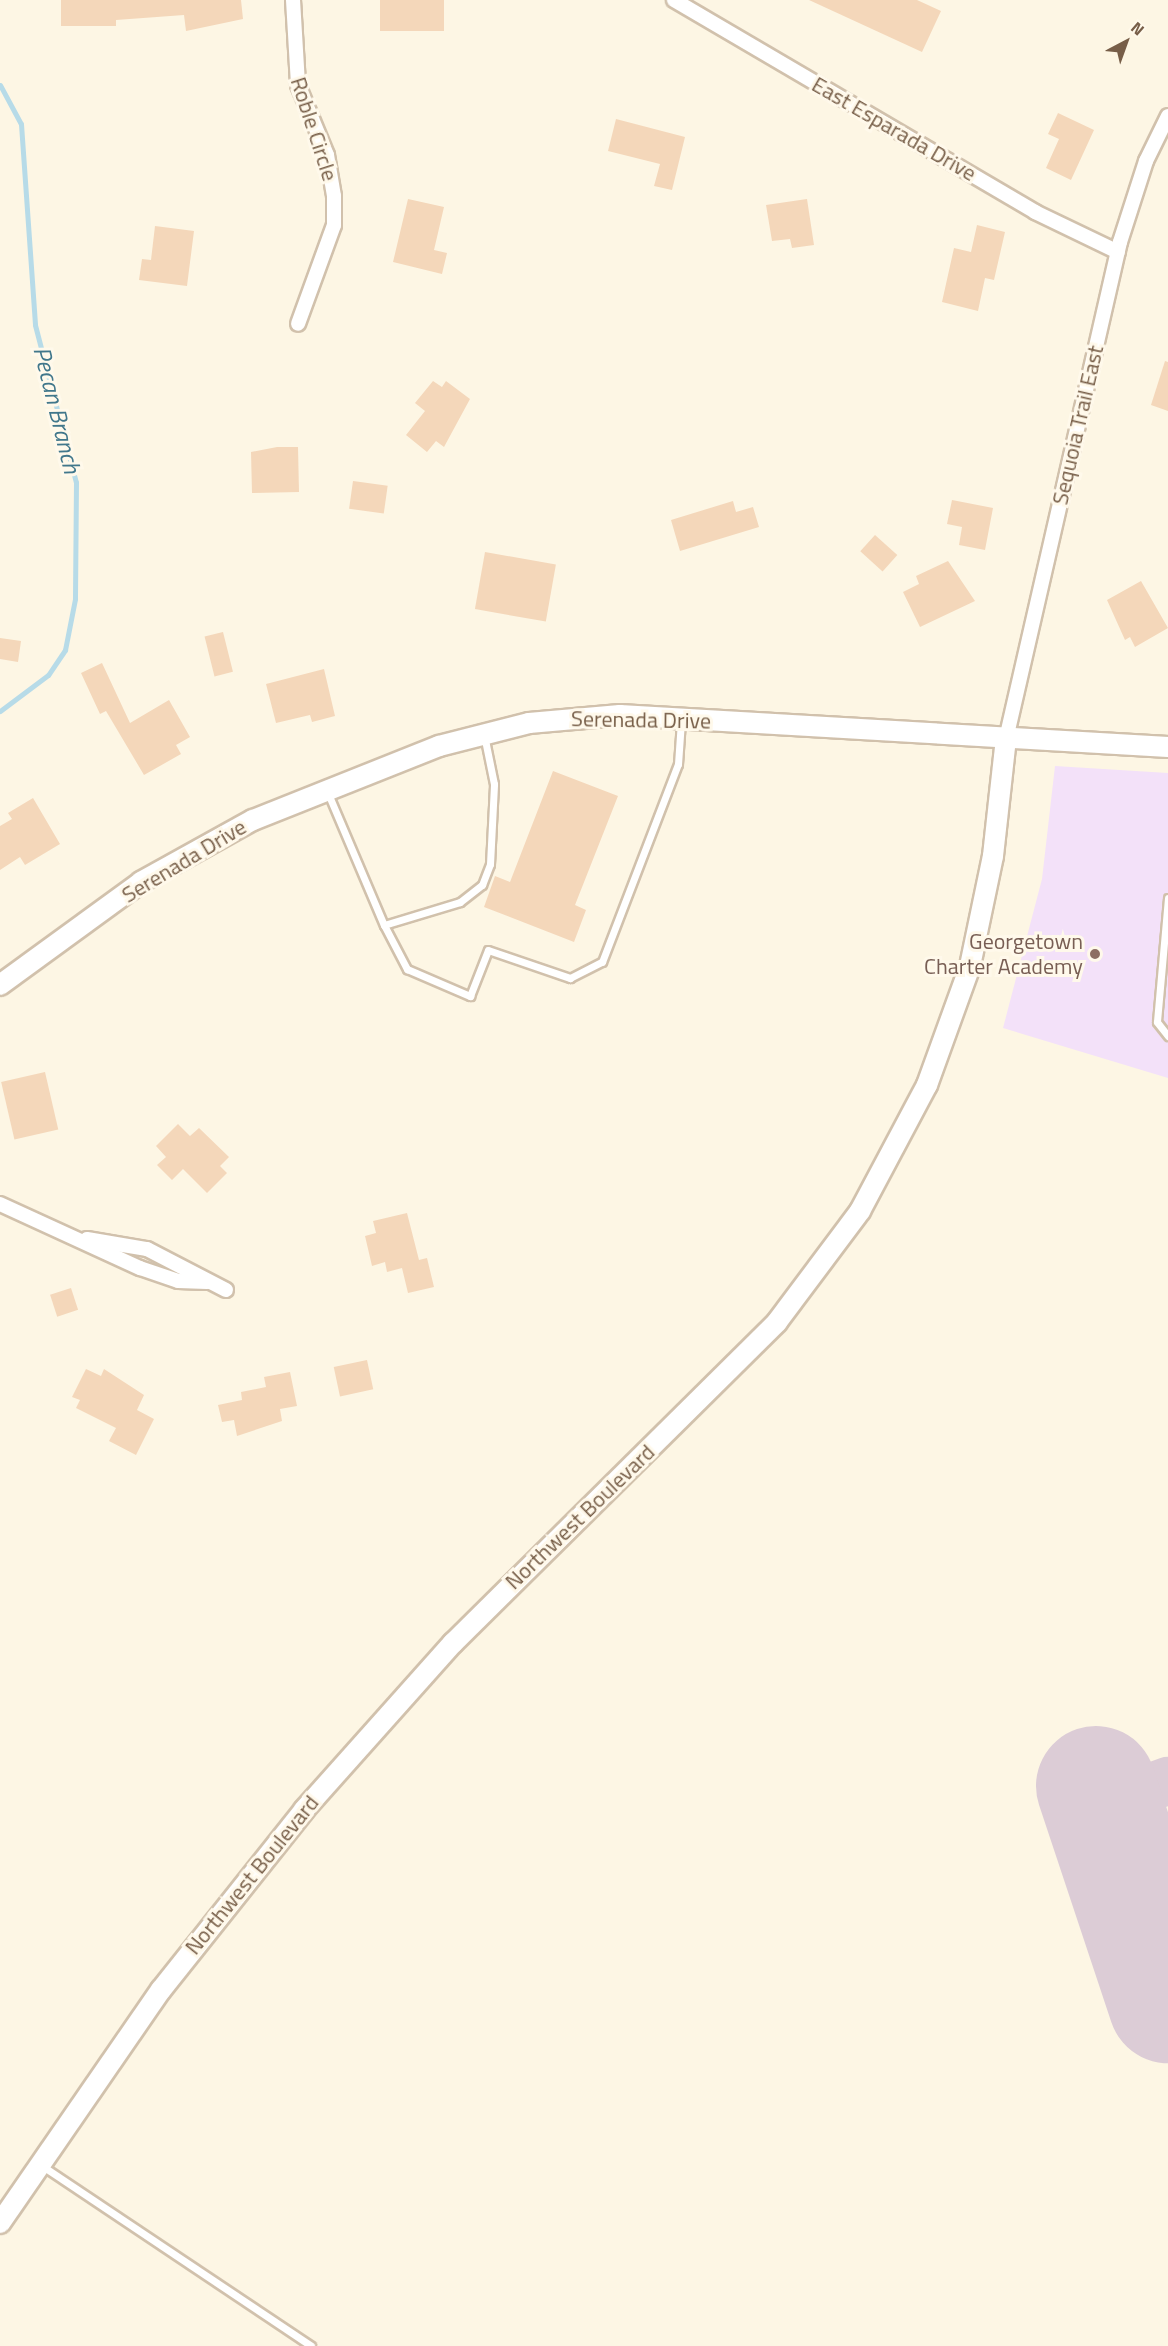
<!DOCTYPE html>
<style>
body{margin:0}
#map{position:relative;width:1168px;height:2346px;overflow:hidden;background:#fdf6e4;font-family:"Titillium Web",sans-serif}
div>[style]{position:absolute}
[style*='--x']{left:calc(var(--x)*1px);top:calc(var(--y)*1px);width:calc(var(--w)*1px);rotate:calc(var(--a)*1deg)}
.education>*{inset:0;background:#f3e1f9}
.stream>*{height:5px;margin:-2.5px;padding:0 2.5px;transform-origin:2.5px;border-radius:2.5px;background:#b7dbe8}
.taxiway>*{height:48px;margin:-24px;padding:0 24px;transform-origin:24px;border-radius:24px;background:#dcccd6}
.runway>*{height:120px;margin:-60px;padding:0 60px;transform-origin:60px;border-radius:60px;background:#dcccd6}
.building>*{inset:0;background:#f4d7ba;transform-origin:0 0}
.roads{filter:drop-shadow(2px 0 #d1c1ac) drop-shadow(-2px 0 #d1c1ac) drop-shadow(0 2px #d1c1ac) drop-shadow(0 -2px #d1c1ac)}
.lane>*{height:7px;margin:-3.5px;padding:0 3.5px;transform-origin:3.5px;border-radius:3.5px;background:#fff}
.street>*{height:14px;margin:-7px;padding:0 7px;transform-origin:7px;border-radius:7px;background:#fff}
.secondary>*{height:20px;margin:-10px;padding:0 10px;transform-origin:10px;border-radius:10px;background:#fff}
.dots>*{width:16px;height:16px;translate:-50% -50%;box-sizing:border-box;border:3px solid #fff9eb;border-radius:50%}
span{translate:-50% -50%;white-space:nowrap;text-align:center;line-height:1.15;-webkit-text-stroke:6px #fff9eb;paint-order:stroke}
.street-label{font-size:22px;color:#775e48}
.education-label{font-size:22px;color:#785e54}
.right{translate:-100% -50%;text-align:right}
.water-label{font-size:24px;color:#41778b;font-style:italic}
.north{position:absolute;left:1096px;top:12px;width:60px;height:60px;-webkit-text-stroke:4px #fff9eb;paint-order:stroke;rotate:41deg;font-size:16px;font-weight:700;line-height:24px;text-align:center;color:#775e48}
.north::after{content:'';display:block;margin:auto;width:21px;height:27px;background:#775e48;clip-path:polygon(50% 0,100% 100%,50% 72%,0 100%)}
</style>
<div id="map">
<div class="education">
<i style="clip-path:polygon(1055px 766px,1168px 773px,1168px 1078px,1003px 1028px,1042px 879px)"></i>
</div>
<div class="stream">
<i style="--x:0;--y:85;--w:44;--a:61.7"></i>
<i style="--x:21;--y:124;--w:201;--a:86"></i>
<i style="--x:35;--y:325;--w:162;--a:75.4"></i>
<i style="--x:76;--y:482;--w:117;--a:90.5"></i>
<i style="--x:75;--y:599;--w:52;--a:101.1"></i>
<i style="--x:65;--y:650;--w:30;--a:124"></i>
<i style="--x:48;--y:675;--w:60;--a:143.1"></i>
</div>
<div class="taxiway">
<i style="--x:1109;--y:1825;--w:43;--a:-49.7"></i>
<i style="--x:1137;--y:1792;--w:33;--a:-20"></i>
</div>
<div class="runway">
<i style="--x:1096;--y:1786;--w:229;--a:71.6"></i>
</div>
<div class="building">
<i style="clip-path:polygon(61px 0,241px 0,243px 19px,186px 31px,184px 15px,116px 20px,116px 26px,61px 26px)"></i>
<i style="left:380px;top:0;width:64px;height:31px"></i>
<i style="clip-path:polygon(809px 0,917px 0,941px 11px,922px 52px)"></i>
<i style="clip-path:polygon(1058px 113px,1094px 130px,1071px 180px,1046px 168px,1059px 139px,1048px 134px)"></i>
<i style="clip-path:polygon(616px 119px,685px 137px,672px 190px,654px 186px,660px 164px,608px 151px)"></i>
<i style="clip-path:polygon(408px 199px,444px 207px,434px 250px,447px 253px,442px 274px,393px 262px)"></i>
<i style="clip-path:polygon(807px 199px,814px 245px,792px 248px,790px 239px,772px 241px,766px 205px)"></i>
<i style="clip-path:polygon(977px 225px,1005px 232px,994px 280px,985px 278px,978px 311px,942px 302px,954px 248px,971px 252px)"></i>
<i style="clip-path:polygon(155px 226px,194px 231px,187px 286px,139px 280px,142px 259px,151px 260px)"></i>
<i style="clip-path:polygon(1165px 361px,1168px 362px,1168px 411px,1151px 405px)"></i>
<i style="clip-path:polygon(433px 381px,442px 387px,446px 381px,470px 399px,444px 447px,436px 441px,427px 452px,406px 435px,425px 411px,415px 403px)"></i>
<i style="clip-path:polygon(277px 447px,298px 447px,299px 492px,252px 493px,251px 452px)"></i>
<i style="left:353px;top:481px;width:35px;height:28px;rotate:8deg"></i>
<i style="clip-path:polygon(952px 500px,993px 508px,985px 550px,959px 545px,962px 527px,947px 524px)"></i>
<i style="clip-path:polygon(733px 501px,736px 512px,753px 507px,759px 527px,680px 551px,671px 520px)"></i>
<i style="left:875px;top:535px;width:30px;height:22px;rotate:42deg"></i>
<i style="left:485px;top:552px;width:72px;height:58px;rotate:10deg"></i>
<i style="clip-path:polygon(948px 561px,975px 601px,920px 627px,903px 592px,919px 584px,916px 576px)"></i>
<i style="clip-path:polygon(1141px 581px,1168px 628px,1135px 647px,1130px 637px,1125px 640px,1107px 600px)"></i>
<i style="left:223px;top:632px;width:41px;height:19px;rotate:76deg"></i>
<i style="clip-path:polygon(0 638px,21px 641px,18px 662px,0 659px)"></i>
<i style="clip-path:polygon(102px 663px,130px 723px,169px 700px,190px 737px,176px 745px,181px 754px,144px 775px,106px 711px,100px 714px,81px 673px)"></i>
<i style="clip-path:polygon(324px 669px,335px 716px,312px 722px,310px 715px,276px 723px,266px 684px)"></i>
<i style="clip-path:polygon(553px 771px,618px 796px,575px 905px,586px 910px,574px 942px,484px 907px,495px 876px,510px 882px)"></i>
<i style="clip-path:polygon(33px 798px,60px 844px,25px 865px,20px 857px,0 870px,0 826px,12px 819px,8px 813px)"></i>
<i style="left:45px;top:1072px;width:59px;height:45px;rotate:77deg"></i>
<i style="clip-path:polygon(178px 1124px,190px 1136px,199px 1128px,229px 1157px,220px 1166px,227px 1173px,207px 1193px,183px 1169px,172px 1180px,157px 1165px,166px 1157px,156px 1146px)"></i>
<i style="clip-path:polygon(407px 1213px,419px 1260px,427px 1258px,434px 1287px,408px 1293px,402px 1268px,387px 1272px,385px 1262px,372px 1266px,365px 1236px,376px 1233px,373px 1221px)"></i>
<i style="left:71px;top:1288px;width:23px;height:22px;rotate:72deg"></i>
<i style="left:367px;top:1360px;width:30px;height:34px;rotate:78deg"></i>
<i style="clip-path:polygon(86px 1369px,101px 1376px,104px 1369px,144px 1395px,137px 1410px,154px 1419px,136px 1455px,109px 1441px,116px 1428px,76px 1408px,80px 1400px,72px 1397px)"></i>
<i style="clip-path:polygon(290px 1372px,297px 1406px,280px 1409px,282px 1421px,237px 1436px,234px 1420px,222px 1422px,218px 1405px,242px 1400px,241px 1392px,266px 1387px,264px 1377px)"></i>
</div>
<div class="roads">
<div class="lane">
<i style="--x:327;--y:791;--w:146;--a:67"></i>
<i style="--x:384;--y:925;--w:79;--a:-16.8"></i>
<i style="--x:460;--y:902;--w:28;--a:-38"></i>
<i style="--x:482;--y:885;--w:22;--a:-69"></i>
<i style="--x:490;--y:864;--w:80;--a:-87.1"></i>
<i style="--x:494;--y:784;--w:50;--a:-101.5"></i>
<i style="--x:1168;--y:898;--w:124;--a:95.1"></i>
<i style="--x:1157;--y:1022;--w:18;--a:52"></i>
<i style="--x:384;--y:925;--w:50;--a:62.4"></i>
<i style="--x:407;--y:969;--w:69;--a:23.2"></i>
<i style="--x:470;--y:996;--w:49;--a:-68.6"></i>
<i style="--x:488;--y:950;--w:87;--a:18.9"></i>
<i style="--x:570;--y:978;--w:36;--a:-27"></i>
<i style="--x:602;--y:962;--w:212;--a:-69"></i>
<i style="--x:678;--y:764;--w:43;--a:-86"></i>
<i style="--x:41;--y:2165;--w:325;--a:33.8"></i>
</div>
<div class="street">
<i style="--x:293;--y:0;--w:85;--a:86.6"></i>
<i style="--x:298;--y:85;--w:76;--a:67.5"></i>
<i style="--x:327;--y:155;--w:42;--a:80.3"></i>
<i style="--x:334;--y:196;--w:29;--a:90"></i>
<i style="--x:334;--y:225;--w:105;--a:110"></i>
<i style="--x:674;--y:0;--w:419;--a:30.4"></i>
<i style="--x:1035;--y:212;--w:92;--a:25.7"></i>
<i style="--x:1006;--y:739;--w:510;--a:-77.08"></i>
<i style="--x:1120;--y:242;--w:85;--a:-72.2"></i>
<i style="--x:1146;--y:161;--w:50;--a:-63.9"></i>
<i style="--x:0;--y:1204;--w:154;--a:24.6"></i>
<i style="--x:140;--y:1268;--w:40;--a:18.9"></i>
<i style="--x:178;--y:1281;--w:29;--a:2"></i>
<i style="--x:87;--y:1239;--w:61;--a:9.5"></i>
<i style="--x:147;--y:1249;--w:89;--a:27.4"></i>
</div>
<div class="secondary">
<i style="--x:0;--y:985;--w:175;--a:-36.1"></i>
<i style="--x:141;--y:882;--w:128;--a:-29"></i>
<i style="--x:253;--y:820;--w:200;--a:-21.7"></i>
<i style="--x:439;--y:746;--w:93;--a:-14.3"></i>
<i style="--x:529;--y:723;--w:91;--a:-5"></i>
<i style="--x:620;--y:715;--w:549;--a:3.34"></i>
<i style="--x:0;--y:2223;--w:283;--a:-55.4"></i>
<i style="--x:161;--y:1990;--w:230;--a:-51.5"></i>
<i style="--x:304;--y:1810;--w:224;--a:-48.3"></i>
<i style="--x:453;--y:1643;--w:456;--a:-44.7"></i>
<i style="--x:777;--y:1322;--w:139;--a:-53.2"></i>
<i style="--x:860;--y:1211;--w:143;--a:-62"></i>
<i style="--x:927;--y:1085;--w:127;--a:-70.1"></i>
<i style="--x:970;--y:966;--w:112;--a:-78.2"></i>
<i style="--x:993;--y:856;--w:118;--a:-83.7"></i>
</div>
</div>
<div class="dots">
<i style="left:1095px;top:954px;background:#8d6e63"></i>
</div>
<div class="street-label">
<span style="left:314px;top:129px;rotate:72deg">Roble Circle</span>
<span style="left:894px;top:129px;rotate:30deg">East Esparada Drive</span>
<span style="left:1078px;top:425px;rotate:-77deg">Sequoia Trail East</span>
<span style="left:641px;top:720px;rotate:1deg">Serenada Drive</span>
<span style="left:184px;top:861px;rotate:-31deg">Serenada Drive</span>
<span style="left:580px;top:1517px;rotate:-44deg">Northwest Boulevard</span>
<span style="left:252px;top:1875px;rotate:-51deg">Northwest Boulevard</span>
</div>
<div class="education-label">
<span class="right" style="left:1083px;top:954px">Georgetown<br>Charter Academy</span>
</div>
<div class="water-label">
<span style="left:57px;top:410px;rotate:76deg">Pecan Branch</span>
</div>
<div class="north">N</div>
</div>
